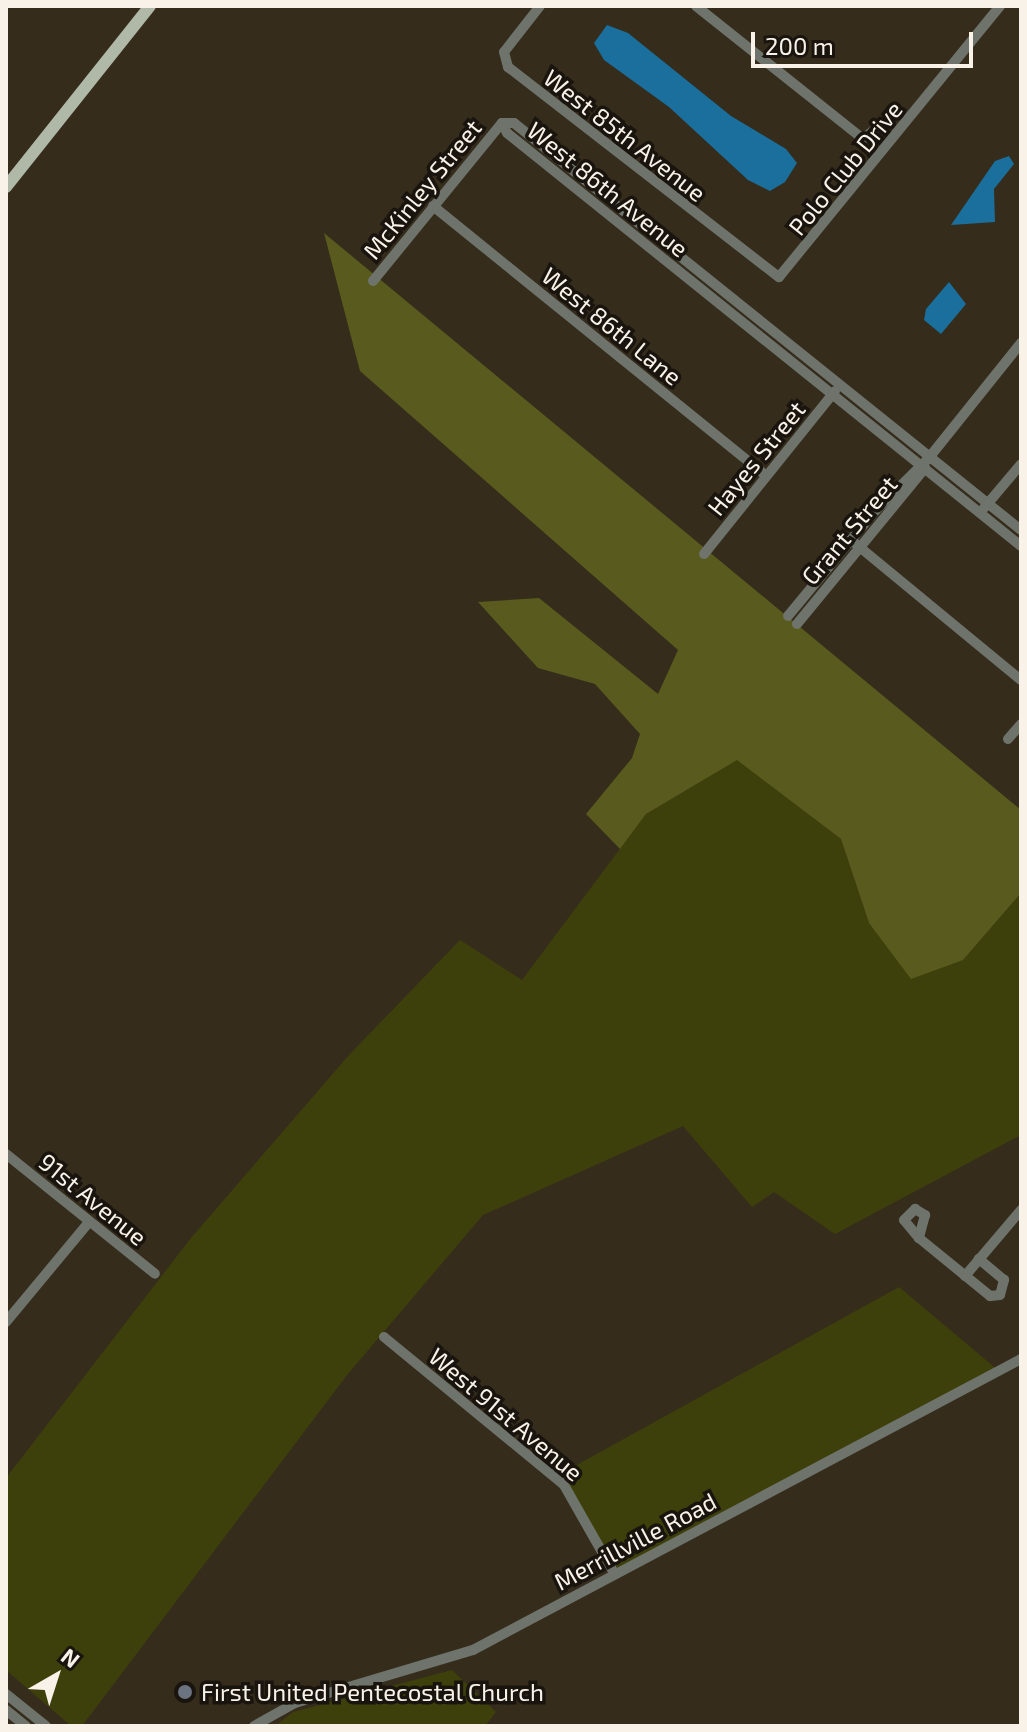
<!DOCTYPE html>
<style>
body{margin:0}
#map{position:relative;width:1027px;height:1732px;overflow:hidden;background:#352c1c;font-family:"Exo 2",sans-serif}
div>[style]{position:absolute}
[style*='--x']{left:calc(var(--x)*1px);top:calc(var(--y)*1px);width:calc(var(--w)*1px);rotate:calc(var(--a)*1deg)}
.green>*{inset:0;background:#3e400c}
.forest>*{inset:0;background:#585b1d}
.water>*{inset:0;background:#1a6f9c}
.minor>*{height:10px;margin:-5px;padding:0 5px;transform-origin:5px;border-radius:5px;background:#6e736b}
.major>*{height:12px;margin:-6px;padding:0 6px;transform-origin:6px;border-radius:6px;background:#b0b8a8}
.dots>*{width:22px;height:22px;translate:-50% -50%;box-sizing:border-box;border:4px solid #19150e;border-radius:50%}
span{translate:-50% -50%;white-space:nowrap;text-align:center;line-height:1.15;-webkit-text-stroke:7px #19150e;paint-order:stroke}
.street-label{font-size:24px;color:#f9f2e8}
.poi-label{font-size:24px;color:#f9f2e8}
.left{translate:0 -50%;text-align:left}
.frame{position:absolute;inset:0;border:8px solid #f9f2e8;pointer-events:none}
.north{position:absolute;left:16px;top:1636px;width:80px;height:80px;-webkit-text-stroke:6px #19150e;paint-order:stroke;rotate:39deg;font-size:22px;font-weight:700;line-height:32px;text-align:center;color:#f9f2e8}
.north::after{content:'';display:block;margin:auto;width:28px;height:36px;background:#f9f2e8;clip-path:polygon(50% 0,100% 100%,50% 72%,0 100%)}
.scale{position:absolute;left:751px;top:32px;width:222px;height:36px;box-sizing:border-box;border:4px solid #f9f2e8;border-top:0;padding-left:10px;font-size:24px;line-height:28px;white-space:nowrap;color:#f9f2e8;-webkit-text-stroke:6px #19150e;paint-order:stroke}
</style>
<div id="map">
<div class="green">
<i style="clip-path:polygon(737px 759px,841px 839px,869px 923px,963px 960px,1021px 893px,1021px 1135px,835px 1234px,774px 1192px,752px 1207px,683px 1126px,483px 1215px,347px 1375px,82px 1726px,71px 1726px,6px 1670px,6px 1478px,191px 1238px,349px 1055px,460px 940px,522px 980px,646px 814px)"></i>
<i style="clip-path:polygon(899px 1287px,999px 1371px,614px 1573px,555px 1477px)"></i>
<i style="clip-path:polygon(452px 1670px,496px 1712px,485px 1726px,275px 1726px,293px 1712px)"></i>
</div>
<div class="forest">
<i style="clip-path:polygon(324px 233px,1021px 810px,1021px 893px,963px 960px,911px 979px,869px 923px,841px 839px,737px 760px,646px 814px,620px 849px,586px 814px,632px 758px,640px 734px,595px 684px,538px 668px,478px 602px,539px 598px,658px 694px,678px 650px,360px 371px)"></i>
</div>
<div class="water">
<i style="clip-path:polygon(607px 25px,628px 33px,731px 116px,786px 149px,797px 163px,785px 182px,770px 191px,748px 180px,669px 107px,604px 60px,594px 43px)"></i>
<i style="clip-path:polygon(1009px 156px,1014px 164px,994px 189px,995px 222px,951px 225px,995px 161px)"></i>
<i style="clip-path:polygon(949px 282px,966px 304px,941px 334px,924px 320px,926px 309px)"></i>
</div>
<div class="minor">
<i style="--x:540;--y:6;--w:58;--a:128"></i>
<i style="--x:504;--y:52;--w:16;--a:75"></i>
<i style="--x:508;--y:67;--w:343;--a:37.8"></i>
<i style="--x:779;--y:277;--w:350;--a:-50.8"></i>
<i style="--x:696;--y:6;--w:213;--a:38.5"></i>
<i style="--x:863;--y:139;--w:23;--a:-40"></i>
<i style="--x:502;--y:123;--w:11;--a:63"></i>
<i style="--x:507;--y:133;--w:659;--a:38.78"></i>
<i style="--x:502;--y:123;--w:12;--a:0"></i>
<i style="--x:514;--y:123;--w:650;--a:38.76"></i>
<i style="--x:433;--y:206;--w:429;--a:39"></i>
<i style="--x:373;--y:281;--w:204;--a:-50.8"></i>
<i style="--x:984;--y:508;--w:57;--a:-49.9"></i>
<i style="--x:851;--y:540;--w:220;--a:39.5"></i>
<i style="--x:704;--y:554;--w:209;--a:-51.2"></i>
<i style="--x:788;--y:616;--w:136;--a:-50.4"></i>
<i style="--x:875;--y:511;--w:74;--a:-44.5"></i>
<i style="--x:928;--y:459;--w:149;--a:-51.3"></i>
<i style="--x:797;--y:624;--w:202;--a:-50.6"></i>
<i style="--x:1008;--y:739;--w:20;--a:-49"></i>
<i style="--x:6;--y:1154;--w:191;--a:38.8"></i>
<i style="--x:919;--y:1238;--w:23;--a:-130"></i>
<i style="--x:904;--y:1220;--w:16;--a:-45"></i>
<i style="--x:915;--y:1209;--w:12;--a:31"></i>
<i style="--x:925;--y:1215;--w:24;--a:105"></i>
<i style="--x:919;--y:1238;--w:92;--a:39.2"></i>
<i style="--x:990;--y:1296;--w:10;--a:-6"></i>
<i style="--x:1000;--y:1295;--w:16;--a:-75"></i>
<i style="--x:1004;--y:1280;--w:33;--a:-140"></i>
<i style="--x:965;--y:1276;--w:87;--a:-49.7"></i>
<i style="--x:6;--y:1322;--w:130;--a:-50.3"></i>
<i style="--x:384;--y:1337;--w:233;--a:39.4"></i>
<i style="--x:564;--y:1485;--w:101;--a:60.4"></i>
<i style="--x:6;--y:1694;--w:51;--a:38.7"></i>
<i style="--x:6;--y:1710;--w:26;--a:39"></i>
<i style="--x:254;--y:1726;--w:47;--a:-29.3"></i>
<i style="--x:295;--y:1703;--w:186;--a:-16.6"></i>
<i style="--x:473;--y:1650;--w:620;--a:-27.97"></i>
</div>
<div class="major">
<i style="--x:6;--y:187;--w:231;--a:-51.5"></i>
</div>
<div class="dots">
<i style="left:185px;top:1692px;background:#6b7280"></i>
</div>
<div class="street-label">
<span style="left:625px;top:135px;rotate:38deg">West 85th Avenue</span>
<span style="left:845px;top:168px;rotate:-51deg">Polo Club Drive</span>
<span style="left:422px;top:189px;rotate:-51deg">McKinley Street</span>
<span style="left:608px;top:189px;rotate:39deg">West 86th Avenue</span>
<span style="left:612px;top:326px;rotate:39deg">West 86th Lane</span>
<span style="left:756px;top:458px;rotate:-51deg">Hayes Street</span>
<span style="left:849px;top:530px;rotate:-50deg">Grant Street</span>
<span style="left:93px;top:1199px;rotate:39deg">91st Avenue</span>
<span style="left:506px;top:1414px;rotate:40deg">West 91st Avenue</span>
<span style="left:635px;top:1541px;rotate:-28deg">Merrillville Road</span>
</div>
<div class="poi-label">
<span class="left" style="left:201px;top:1692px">First United Pentecostal Church</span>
</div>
<div class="frame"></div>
<div class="north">N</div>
<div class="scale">200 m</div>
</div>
